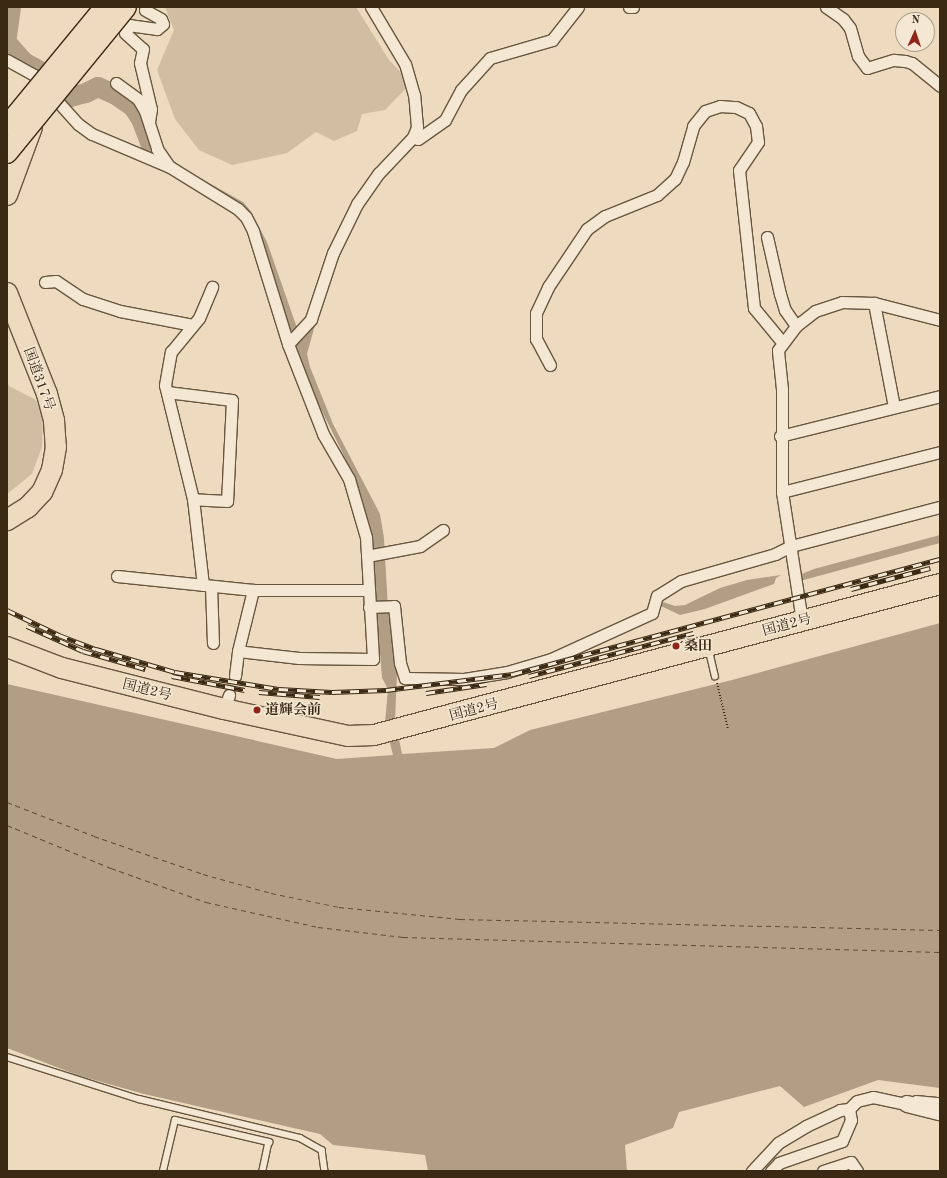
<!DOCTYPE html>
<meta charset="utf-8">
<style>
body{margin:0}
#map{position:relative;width:947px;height:1178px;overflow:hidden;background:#eedbbf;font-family:"Old Standard TT","Noto Serif JP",serif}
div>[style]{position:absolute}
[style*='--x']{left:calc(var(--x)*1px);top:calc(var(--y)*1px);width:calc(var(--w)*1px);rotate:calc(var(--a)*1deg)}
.green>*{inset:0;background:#d0bda2}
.water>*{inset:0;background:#b19e85}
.river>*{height:20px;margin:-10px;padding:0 10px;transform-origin:10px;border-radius:10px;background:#b19e85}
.ferry>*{height:1px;margin-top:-0.5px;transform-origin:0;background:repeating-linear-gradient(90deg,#5f4c36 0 5px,transparent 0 9px)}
.street-tunnel>*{height:11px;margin-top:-5.5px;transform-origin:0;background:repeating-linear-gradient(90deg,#cab79d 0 11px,transparent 0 16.5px)}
.path>*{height:2px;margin-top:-1px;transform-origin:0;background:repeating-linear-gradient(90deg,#3c2914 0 1px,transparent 0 3px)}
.roads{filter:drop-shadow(1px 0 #68563f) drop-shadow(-1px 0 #68563f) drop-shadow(0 1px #68563f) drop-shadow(0 -1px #68563f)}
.lane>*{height:5.5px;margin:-2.75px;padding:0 2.75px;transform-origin:2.75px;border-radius:2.75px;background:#f4e8d5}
.street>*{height:11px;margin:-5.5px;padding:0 5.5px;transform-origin:5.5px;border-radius:5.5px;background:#f4e8d5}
.secondary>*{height:16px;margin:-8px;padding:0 8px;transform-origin:8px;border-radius:8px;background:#f4e8d5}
.highway>*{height:20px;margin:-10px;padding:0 10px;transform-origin:10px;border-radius:10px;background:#eedbbf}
.rail>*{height:4.5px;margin-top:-2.25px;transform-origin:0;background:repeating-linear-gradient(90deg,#f4e8d5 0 9px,#3c2914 0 18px);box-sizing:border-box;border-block:1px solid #3c2914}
.bridges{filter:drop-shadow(1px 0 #3c2914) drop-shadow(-1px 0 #3c2914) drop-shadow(0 1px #3c2914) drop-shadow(0 -1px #3c2914)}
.highway-bridge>*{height:20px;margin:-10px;padding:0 10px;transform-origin:10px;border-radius:10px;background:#eedbbf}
.dots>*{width:11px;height:11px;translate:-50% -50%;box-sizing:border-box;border:2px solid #f4e8d5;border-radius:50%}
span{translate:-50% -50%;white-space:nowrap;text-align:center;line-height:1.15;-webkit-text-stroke:3px #f4e8d5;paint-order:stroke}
.street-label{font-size:14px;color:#3c2914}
.poi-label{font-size:14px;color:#3c2914;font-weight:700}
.left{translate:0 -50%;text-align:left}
.frame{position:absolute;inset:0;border:8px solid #3c2914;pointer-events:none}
.north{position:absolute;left:895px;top:12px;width:40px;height:40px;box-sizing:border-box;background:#f4e8d5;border:1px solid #aa9c88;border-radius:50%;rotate:3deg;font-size:11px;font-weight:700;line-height:16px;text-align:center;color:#3c2914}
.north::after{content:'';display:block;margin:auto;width:14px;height:18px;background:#8f2418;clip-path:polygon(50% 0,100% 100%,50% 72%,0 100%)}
</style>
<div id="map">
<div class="green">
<i style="clip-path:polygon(165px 7px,356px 7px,389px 60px,411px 83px,385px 110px,362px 114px,357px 131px,334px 141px,316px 132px,287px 153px,232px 165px,199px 150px,175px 119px,157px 70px,174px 30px)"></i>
<i style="clip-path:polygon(7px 382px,9px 386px,36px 400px,43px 414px,42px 447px,32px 474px,7px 494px)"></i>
</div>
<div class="water">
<i style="clip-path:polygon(182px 168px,243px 202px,250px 210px,267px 242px,296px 325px,304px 335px,314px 322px,315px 325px,307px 354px,310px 367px,333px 424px,380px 514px,384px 538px,388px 608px,391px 611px,397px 674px,395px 720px,402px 754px,494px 748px,530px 730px,732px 680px,940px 623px,940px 1088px,878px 1080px,804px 1107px,780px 1086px,679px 1112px,673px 1128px,625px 1145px,627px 1171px,428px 1171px,425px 1155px,333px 1145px,320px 1134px,144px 1094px,77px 1075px,7px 1048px,7px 684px,337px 759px,393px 755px,385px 723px,388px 689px,382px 678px,373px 567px,366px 518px,352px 472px,319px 405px,304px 370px,259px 234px)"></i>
<i style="clip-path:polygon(940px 535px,940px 543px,800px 581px,799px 575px,814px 569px)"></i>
<i style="clip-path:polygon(781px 575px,776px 578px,774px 584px,705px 609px,680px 615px,661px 606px,663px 602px,675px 606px,685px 605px,720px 588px,747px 580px)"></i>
</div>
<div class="river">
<i style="--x:7;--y:36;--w:29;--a:-82"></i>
<i style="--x:7;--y:43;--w:25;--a:48"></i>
<i style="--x:24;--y:62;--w:21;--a:29"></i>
<i style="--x:42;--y:72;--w:38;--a:42"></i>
<i style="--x:70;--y:97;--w:16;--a:-14"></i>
<i style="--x:86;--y:93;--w:13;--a:-27"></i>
<i style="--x:98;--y:87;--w:20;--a:24"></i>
<i style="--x:116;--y:95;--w:21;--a:35"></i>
<i style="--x:133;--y:107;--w:14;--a:56"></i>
<i style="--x:141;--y:119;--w:36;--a:69"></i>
</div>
<div class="ferry">
<i style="--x:7;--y:802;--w:93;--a:21.3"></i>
<i style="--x:94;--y:836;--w:115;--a:19.2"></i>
<i style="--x:203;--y:874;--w:71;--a:15.6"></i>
<i style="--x:271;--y:893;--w:69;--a:11.6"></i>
<i style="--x:339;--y:907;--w:122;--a:5.7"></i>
<i style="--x:460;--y:919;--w:480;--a:1.3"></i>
<i style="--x:7;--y:825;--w:113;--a:22.5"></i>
<i style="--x:111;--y:868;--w:101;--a:19.7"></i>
<i style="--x:206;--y:902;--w:115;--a:12.6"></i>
<i style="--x:318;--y:927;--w:86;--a:6.7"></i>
<i style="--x:403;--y:937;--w:537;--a:1.6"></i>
</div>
<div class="street-tunnel">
<i style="--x:229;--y:695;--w:20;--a:-72"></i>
</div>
<div class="path">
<i style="--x:717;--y:683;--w:47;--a:76.6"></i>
</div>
<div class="roads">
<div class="lane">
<i style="--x:709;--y:649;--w:28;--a:77"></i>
<i style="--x:7;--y:1057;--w:139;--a:17.7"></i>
<i style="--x:139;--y:1099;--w:166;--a:13.6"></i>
<i style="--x:300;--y:1138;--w:25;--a:29"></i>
<i style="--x:322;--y:1150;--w:21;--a:82"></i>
<i style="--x:916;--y:1099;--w:24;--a:5"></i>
<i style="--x:163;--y:1171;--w:52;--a:-76.8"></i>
<i style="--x:175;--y:1120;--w:97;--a:13.2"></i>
<i style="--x:269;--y:1142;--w:30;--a:102"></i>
</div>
<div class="street">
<i style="--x:629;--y:7;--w:4;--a:0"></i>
<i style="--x:826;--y:7;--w:21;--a:35"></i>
<i style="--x:843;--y:19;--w:11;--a:52"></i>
<i style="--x:850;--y:28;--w:29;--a:74"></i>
<i style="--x:858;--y:56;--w:15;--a:53"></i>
<i style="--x:867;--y:68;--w:28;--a:-17"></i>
<i style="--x:894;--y:60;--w:11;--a:5"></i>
<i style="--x:905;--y:61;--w:7;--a:16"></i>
<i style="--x:912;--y:63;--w:36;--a:39"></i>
<i style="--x:145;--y:10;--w:18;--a:29"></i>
<i style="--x:161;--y:19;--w:5;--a:68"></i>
<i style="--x:163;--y:24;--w:8;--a:140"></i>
<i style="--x:157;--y:29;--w:27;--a:-172"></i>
<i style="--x:130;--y:25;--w:9;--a:122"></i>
<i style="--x:125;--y:33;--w:24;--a:42"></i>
<i style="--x:143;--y:49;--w:14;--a:102"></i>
<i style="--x:140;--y:63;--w:47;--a:76.6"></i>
<i style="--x:151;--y:109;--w:12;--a:99"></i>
<i style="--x:7;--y:60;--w:31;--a:29"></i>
<i style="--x:34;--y:75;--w:66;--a:48.1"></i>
<i style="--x:78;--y:124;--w:17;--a:36"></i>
<i style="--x:92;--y:134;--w:85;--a:22.9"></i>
<i style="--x:170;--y:167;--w:80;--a:31.7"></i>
<i style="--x:238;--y:209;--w:11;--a:45"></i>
<i style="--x:246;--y:217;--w:16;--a:63"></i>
<i style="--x:253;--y:231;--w:118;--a:72.8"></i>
<i style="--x:288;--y:344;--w:97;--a:68.7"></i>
<i style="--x:323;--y:434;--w:52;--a:60"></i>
<i style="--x:349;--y:479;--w:60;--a:73.7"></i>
<i style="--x:366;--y:537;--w:122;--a:86.7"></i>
<i style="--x:373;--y:659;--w:74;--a:-179.2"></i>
<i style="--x:299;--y:658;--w:61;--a:-173.5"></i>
<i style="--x:116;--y:83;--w:27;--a:36"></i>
<i style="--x:138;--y:99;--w:14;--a:60"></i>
<i style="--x:145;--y:111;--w:40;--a:72"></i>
<i style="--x:157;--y:149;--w:21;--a:55"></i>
<i style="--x:413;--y:137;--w:5;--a:22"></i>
<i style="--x:418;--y:139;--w:33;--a:-35"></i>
<i style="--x:445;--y:120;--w:34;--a:-62"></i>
<i style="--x:461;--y:90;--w:43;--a:-47.8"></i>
<i style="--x:490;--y:58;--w:65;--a:-16.2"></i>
<i style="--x:552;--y:40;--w:42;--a:-51.8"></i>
<i style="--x:767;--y:237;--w:58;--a:77.2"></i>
<i style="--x:780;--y:294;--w:17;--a:73"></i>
<i style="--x:785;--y:310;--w:19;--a:55"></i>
<i style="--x:45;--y:282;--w:11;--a:-5"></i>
<i style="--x:56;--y:281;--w:32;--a:34"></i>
<i style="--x:83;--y:299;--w:39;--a:18"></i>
<i style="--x:120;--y:311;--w:74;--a:10.9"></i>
<i style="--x:874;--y:303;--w:106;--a:79.1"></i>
<i style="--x:288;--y:344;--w:34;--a:-47"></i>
<i style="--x:311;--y:319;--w:70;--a:-71.6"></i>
<i style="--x:333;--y:253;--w:55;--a:-63.9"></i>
<i style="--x:357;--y:204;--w:38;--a:-55"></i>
<i style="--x:379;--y:173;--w:50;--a:-46.6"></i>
<i style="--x:413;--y:137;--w:11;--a:-68"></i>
<i style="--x:417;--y:127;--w:32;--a:-95"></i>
<i style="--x:414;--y:95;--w:32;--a:-106"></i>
<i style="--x:405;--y:64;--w:66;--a:-120.8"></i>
<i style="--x:550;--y:365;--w:30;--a:-118"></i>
<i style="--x:536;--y:339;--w:26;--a:-90"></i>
<i style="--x:536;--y:313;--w:29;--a:-65"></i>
<i style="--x:548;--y:287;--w:70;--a:-56.1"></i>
<i style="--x:587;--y:229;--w:22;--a:-36"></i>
<i style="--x:605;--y:216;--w:56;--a:-22"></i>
<i style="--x:657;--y:195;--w:24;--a:-42"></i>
<i style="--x:675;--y:179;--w:19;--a:-65"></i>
<i style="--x:683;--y:162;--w:37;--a:-74"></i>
<i style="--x:693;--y:126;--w:19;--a:-51"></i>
<i style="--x:705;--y:111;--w:16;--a:-18"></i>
<i style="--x:720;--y:106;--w:16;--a:4"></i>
<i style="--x:736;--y:107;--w:14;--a:25"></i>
<i style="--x:749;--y:113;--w:15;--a:62"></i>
<i style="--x:756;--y:126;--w:16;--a:83"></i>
<i style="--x:758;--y:142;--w:34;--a:124"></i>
<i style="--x:739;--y:170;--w:139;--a:83.8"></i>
<i style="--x:754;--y:308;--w:45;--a:50.4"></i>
<i style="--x:167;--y:392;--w:65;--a:7"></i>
<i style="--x:232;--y:400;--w:101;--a:92.8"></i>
<i style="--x:227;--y:501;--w:34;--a:-177"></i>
<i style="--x:780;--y:436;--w:165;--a:-14"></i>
<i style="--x:782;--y:492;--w:163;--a:-14.2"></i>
<i style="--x:367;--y:556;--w:54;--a:-10.7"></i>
<i style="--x:420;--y:546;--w:28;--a:-35"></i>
<i style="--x:117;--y:576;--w:137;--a:5.9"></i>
<i style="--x:253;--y:590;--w:115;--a:0"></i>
<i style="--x:203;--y:585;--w:87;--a:-96.6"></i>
<i style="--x:193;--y:499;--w:117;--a:-103.8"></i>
<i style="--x:165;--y:385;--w:34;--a:-80"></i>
<i style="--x:171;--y:352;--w:44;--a:-50.5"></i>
<i style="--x:199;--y:318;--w:34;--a:-67"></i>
<i style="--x:211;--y:586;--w:57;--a:88"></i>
<i style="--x:369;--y:607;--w:25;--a:-2"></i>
<i style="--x:394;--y:606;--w:57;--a:84"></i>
<i style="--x:400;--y:663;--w:16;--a:72"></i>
<i style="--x:405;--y:678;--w:59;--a:1"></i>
<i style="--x:464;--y:679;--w:44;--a:-9.2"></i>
<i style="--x:507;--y:672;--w:46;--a:-16.5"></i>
<i style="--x:551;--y:659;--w:111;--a:-24.5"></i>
<i style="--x:652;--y:613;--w:18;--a:-74"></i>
<i style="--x:657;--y:596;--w:28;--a:-32"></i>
<i style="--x:681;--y:581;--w:98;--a:-16"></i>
<i style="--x:775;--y:554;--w:18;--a:-27"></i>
<i style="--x:791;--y:546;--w:154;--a:-14.7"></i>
<i style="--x:802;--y:621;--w:131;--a:-98.8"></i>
<i style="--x:782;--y:492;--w:103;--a:-90"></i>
<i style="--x:782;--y:389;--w:39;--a:-96"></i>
<i style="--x:778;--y:350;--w:30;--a:-53"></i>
<i style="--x:796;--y:326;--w:24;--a:-38"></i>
<i style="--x:815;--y:311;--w:28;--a:-18"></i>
<i style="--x:842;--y:302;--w:32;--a:2"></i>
<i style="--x:874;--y:303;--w:68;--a:14.4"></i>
<i style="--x:235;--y:676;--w:25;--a:-83"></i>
<i style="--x:238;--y:651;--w:63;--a:-76.2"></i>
<i style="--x:224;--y:709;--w:15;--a:-70"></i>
<i style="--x:849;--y:1109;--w:11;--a:-45"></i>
<i style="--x:857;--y:1101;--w:16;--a:-14"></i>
<i style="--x:873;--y:1097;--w:35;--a:12"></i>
<i style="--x:752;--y:1171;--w:38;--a:-47"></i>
<i style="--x:778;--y:1143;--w:33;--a:-31"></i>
<i style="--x:806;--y:1126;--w:38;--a:-25"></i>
<i style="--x:840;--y:1110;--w:9;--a:-6"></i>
<i style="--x:849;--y:1109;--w:11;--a:80"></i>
<i style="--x:851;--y:1120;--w:23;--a:113"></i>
<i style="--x:842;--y:1141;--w:67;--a:160.8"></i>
<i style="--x:779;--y:1163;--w:11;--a:135"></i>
<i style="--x:823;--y:1171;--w:29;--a:-18"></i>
<i style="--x:851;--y:1162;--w:11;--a:56"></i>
</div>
<div class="secondary">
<i style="--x:907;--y:1104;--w:34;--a:14"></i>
</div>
<div class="highway">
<i style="--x:7;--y:195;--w:72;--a:-69.8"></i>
<i style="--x:7;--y:293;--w:109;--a:68.4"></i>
<i style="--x:47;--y:394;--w:28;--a:75"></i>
<i style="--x:54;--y:421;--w:26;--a:86"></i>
<i style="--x:56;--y:447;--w:23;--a:100"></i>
<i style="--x:52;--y:470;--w:24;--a:114"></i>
<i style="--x:42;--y:492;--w:21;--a:133"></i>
<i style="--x:28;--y:507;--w:25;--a:148"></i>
<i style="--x:7;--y:647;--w:59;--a:20.9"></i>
<i style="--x:62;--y:668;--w:167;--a:14.2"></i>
<i style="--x:224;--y:709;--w:127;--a:12.3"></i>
<i style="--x:348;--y:736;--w:26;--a:-2"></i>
<i style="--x:374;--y:735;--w:586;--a:-14.94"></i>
</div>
</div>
<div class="rail">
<i style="--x:851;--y:589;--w:82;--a:-14.9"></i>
<i style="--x:7;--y:610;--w:58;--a:25.7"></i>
<i style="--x:59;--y:635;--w:40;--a:21"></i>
<i style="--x:96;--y:649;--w:82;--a:16.2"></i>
<i style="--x:175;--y:672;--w:105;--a:9.3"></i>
<i style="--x:279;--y:689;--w:53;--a:3.2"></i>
<i style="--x:332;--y:692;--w:54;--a:-2.1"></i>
<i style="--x:386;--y:690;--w:128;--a:-7.2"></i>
<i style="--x:513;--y:674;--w:442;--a:-15.1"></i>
<i style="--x:27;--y:626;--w:61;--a:24.1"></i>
<i style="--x:83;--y:651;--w:65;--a:16.2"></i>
<i style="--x:172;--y:676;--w:74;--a:10.9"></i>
<i style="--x:529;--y:676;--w:170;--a:-14.7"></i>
<i style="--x:259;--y:692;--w:61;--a:4.7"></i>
<i style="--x:426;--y:693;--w:61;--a:-8.5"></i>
</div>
<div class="bridges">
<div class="highway-bridge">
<i style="--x:7;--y:126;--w:154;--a:-50.5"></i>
<i style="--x:7;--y:153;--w:188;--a:-50.8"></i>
</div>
</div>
<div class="dots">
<i style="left:676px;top:646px;background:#8f2418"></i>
<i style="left:257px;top:710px;background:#8f2418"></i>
</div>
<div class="street-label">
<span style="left:39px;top:379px;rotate:70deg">国道317号</span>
<span style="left:787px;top:625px;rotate:-15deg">国道2号</span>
<span style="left:147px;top:690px;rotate:14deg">国道2号</span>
<span style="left:474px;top:710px;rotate:-15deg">国道2号</span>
</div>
<div class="poi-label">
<span class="left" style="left:684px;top:646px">桑田</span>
<span class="left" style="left:265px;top:710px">道輝会前</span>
</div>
<div class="frame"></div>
<div class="north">N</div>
</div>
